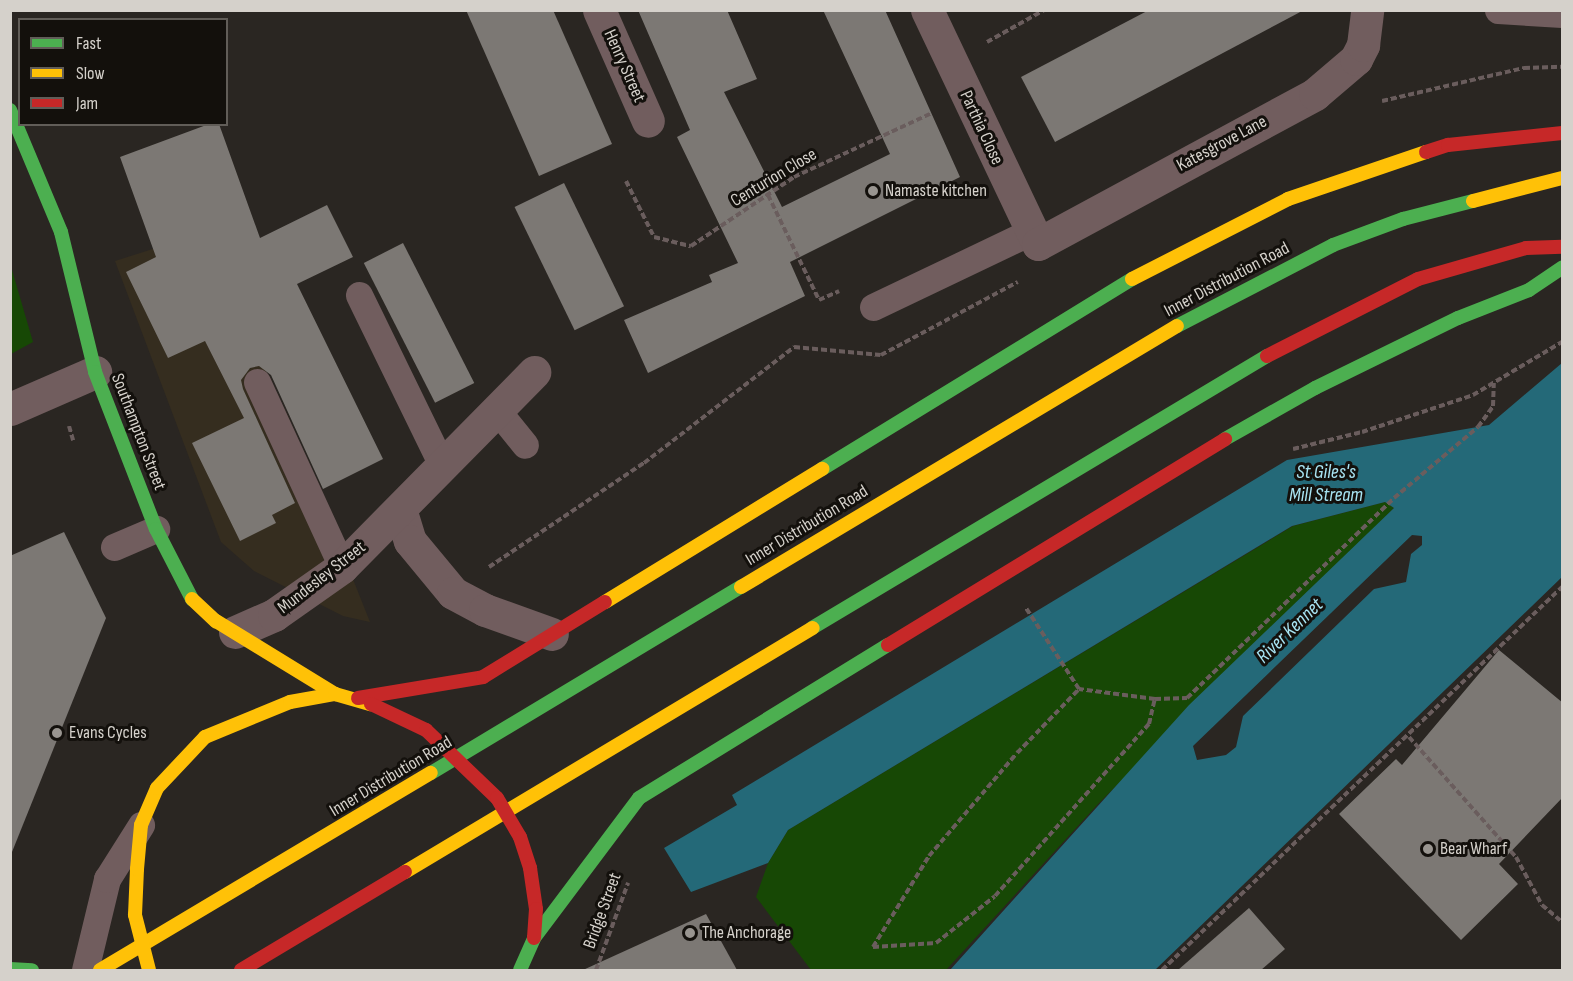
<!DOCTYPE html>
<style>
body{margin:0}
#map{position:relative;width:1573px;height:981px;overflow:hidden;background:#2a2622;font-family:"Sofia Sans Condensed",sans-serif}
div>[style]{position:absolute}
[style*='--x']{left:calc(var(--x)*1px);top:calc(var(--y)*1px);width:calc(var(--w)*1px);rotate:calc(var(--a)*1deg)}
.built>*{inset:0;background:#352d1f}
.green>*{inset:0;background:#174805}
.water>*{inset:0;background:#246978}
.building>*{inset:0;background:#7c7874;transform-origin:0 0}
.path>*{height:4px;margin-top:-2px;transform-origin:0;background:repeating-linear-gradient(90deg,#6a5d5d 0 6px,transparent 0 9px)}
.lane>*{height:27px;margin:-13.5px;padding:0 13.5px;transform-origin:13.5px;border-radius:13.5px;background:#715d5e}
.street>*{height:33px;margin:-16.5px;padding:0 16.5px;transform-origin:16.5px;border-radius:16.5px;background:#715d5e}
.fast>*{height:14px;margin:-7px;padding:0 7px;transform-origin:7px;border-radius:7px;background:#4caf50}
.slow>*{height:14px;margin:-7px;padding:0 7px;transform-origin:7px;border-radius:7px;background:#ffc107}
.jam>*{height:14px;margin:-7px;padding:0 7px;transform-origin:7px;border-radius:7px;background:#c62828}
.dots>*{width:16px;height:16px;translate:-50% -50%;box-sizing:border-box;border:3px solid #13100c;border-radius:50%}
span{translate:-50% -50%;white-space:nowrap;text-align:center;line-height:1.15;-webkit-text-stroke:6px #13100c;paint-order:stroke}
.street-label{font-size:18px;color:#d5d1cb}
.poi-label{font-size:18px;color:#d5d1cb}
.left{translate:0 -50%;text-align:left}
.water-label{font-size:20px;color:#a8e4f3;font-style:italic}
.frame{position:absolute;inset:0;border:12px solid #d5d1cb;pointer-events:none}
.legend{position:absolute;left:18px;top:18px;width:210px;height:108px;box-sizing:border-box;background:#13100c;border:2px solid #615d58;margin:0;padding:8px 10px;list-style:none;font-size:18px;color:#d5d1cb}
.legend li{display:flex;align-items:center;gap:12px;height:30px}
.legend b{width:30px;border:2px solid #615d58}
</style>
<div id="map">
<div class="built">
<i style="clip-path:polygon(200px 234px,290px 421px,370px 622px,343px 616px,254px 571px,221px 542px,115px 261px)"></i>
</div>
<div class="green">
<i style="clip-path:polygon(12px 270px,33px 342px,11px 354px,10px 271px)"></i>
<i style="clip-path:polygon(1385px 502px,1394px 508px,1099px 803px,946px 970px,811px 970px,756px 897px,768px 863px,788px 830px,1293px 526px)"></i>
</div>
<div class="water">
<i style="clip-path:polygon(evenodd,1562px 363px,1562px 577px,1155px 970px,950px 970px,1189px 705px,1394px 508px,1385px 502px,1292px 526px,788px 830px,768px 863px,691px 892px,664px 848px,737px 805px,732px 795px,1287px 460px,1489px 425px,1562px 363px,1412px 535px,1422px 536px,1422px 545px,1411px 554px,1406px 582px,1374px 589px,1243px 716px,1236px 747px,1226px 755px,1197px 760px,1193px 746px,1412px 535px)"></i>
</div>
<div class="building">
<i style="clip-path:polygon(466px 10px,553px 10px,612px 144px,539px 176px)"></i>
<i style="clip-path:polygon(638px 10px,727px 10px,757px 79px,724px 92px,782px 207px,890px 154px,823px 10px,885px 10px,960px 177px,790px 262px,805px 296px,648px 373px,624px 320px,712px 282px,709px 275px,738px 263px,677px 137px,690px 130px)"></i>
<i style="clip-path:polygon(1149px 10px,1304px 10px,1055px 142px,1021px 77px)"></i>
<i style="clip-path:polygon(209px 124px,219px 124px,260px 238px,327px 205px,353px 257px,297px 284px,383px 459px,323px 489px,271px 375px,259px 366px,250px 368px,241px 380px,243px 389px,295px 503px,272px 515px,276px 523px,240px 541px,192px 443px,244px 418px,205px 341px,168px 358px,126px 272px,156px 257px,120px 157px)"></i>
<i style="left:564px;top:183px;width:137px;height:55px;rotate:64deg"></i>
<i style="left:403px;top:243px;width:157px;height:44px;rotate:63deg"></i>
<i style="clip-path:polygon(64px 532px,106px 618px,12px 852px,10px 556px)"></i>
<i style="clip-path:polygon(1499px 650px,1563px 703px,1563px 797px,1499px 864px,1518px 884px,1461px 940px,1339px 814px,1396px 759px,1402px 765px)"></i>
<i style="clip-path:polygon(1249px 908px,1285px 949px,1261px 970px,1178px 970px)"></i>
<i style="clip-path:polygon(706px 914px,737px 970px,583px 970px)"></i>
</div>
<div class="path">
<i style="--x:987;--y:42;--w:65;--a:-29.3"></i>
<i style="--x:1382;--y:101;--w:146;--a:-13.1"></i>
<i style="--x:1524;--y:68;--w:38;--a:-2"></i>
<i style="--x:626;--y:181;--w:63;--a:63.4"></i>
<i style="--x:654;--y:237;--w:38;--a:14"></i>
<i style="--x:691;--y:246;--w:124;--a:-33.8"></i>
<i style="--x:794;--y:177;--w:152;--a:-24.9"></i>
<i style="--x:768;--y:195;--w:117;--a:64.1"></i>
<i style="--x:819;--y:300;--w:22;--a:-24"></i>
<i style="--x:69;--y:426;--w:15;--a:74"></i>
<i style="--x:1293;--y:449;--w:71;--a:-13.8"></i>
<i style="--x:1362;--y:432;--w:117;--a:-18.4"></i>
<i style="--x:1473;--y:395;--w:104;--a:-30.8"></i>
<i style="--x:489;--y:567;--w:187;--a:-33.9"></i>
<i style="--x:644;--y:463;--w:190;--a:-37.7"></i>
<i style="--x:794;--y:347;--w:87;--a:5.3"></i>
<i style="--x:881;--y:355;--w:155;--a:-28.1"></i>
<i style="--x:1155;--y:699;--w:32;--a:-2"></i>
<i style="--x:1187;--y:698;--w:288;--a:-44"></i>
<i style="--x:1394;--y:498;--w:110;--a:-40.2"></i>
<i style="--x:1478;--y:427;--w:26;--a:-54"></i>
<i style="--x:1493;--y:406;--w:23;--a:-88"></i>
<i style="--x:1409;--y:737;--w:161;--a:48.3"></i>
<i style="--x:1516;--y:857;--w:55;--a:61.6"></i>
<i style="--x:1542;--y:905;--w:26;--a:40"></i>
<i style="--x:873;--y:947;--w:63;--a:-3.6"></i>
<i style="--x:936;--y:943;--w:75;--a:-38.5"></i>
<i style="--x:995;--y:896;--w:231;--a:-48.2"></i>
<i style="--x:1149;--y:724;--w:26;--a:-77"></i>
<i style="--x:1155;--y:699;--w:77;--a:-172.5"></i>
<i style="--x:1079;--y:689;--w:97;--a:-123.2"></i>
<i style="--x:873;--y:947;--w:107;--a:-58.4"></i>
<i style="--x:929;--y:856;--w:135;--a:-49.5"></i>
<i style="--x:1017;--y:753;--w:89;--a:-45.9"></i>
<i style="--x:596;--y:970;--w:93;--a:-69.8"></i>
<i style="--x:1162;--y:970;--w:554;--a:-43.76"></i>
</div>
<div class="lane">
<i style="--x:1498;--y:10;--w:64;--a:3.6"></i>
<i style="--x:359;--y:295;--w:189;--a:64"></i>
<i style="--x:873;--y:307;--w:176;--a:-25.5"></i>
<i style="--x:257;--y:382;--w:204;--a:65.3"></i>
<i style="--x:496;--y:409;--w:46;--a:51.1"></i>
<i style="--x:114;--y:547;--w:46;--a:-23.2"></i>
<i style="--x:85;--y:970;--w:94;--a:-76.4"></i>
<i style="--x:107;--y:879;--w:64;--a:-57.8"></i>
</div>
<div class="street">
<i style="--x:599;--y:10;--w:121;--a:66.2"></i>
<i style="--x:927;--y:10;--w:259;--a:64.6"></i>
<i style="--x:1038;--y:244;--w:315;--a:-28.4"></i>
<i style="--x:1315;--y:94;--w:54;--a:-40.5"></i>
<i style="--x:1356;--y:59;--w:16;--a:-63"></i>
<i style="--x:1363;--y:45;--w:35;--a:-83"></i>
<i style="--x:10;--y:409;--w:93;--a:-23.5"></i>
<i style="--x:401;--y:512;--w:30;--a:73"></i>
<i style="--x:410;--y:541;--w:67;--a:50.4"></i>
<i style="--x:453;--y:593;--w:36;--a:28"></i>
<i style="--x:485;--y:610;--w:71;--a:19.7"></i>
<i style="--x:235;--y:632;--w:43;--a:-23.6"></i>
<i style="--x:274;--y:615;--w:83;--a:-35.2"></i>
<i style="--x:342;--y:567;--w:274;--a:-45.4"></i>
</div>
<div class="fast">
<i style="--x:10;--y:110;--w:132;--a:67.3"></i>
<i style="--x:61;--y:232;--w:144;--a:76.3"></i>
<i style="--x:95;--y:372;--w:168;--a:68.8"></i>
<i style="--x:156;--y:529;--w:79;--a:62.8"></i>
<i style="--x:1177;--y:326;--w:176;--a:-27.4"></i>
<i style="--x:1333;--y:245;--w:75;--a:-20.4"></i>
<i style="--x:1403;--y:219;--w:72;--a:-14.4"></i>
<i style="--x:1225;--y:439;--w:103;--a:-29.5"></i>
<i style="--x:1315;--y:388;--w:159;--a:-26.1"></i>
<i style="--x:1458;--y:318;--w:76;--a:-21.5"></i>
<i style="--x:1529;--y:290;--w:40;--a:-34"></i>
<i style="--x:822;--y:469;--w:364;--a:-31.5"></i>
<i style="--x:812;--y:628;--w:530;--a:-30.87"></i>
<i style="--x:431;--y:773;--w:362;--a:-31"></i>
<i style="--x:10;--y:969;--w:22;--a:3"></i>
<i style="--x:520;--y:970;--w:35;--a:-66"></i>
<i style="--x:534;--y:938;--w:175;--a:-53.1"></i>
<i style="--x:639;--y:798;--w:292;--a:-31.6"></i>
</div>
<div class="slow">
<i style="--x:1473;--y:201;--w:92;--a:-14.5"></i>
<i style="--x:1132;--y:279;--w:175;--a:-27.1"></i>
<i style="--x:1288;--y:199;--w:146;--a:-18.8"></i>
<i style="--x:741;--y:587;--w:508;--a:-30.91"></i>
<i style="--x:192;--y:599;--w:33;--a:43"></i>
<i style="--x:216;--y:621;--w:140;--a:31.5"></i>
<i style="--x:605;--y:602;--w:255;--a:-31.5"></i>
<i style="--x:405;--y:872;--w:475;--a:-30.9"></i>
<i style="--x:100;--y:970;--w:385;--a:-30.8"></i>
<i style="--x:149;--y:970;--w:57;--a:-104.3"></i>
<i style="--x:135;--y:915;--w:46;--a:-87.5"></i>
<i style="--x:137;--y:869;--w:44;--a:-84.8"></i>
<i style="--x:141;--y:825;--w:40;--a:-66.6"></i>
<i style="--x:157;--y:788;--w:70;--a:-46.7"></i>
<i style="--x:205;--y:737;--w:92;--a:-22.4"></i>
<i style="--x:290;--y:702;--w:46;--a:-10.1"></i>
<i style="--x:335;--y:694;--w:37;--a:16"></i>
</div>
<div class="jam">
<i style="--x:1426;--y:152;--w:23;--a:-18"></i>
<i style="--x:1448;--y:145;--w:115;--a:-6"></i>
<i style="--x:1267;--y:356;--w:169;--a:-27"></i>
<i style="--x:1418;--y:279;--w:112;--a:-16"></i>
<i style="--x:1526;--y:248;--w:36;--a:-2"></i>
<i style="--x:888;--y:645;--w:395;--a:-31.4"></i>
<i style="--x:358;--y:698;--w:127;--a:-9.5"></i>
<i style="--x:483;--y:677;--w:143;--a:-31.6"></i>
<i style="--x:371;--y:704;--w:61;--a:25.3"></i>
<i style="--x:426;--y:730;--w:98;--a:43.8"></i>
<i style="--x:497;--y:798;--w:45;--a:59.5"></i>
<i style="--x:520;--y:837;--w:33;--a:72"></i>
<i style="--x:530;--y:868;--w:41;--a:81.7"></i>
<i style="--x:536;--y:909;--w:29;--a:94"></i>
<i style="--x:241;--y:970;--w:191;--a:-30.9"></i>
</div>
<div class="dots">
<i style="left:873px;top:191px;background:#999590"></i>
<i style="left:57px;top:733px;background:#999590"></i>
<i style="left:1428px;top:849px;background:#999590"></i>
<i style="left:690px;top:933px;background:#999590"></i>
</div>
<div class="street-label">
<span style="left:624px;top:66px;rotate:66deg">Henry Street</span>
<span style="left:981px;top:128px;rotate:65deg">Parthia Close</span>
<span style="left:1222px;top:144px;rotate:-28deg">Katesgrove Lane</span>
<span style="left:774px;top:178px;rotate:-31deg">Centurion Close</span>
<span style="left:1227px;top:280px;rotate:-28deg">Inner Distribution Road</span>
<span style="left:138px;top:432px;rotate:69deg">Southampton Street</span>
<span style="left:807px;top:526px;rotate:-31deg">Inner Distribution Road</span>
<span style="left:322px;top:578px;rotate:-38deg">Mundesley Street</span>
<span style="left:391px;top:777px;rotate:-31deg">Inner Distribution Road</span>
<span style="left:603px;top:911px;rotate:-70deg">Bridge Street</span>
</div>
<div class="poi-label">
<span class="left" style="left:885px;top:191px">Namaste kitchen</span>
<span class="left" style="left:69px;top:733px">Evans Cycles</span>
<span class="left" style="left:1440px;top:849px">Bear Wharf</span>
<span class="left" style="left:702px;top:933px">The Anchorage</span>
</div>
<div class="water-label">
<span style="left:1326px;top:484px">St Giles's<br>Mill Stream</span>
<span style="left:1290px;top:631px;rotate:-44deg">River Kennet</span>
</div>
<div class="frame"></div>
<ul class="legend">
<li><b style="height:8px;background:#4caf50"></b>Fast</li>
<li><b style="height:8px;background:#ffc107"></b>Slow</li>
<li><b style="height:8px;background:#c62828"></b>Jam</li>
</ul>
</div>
